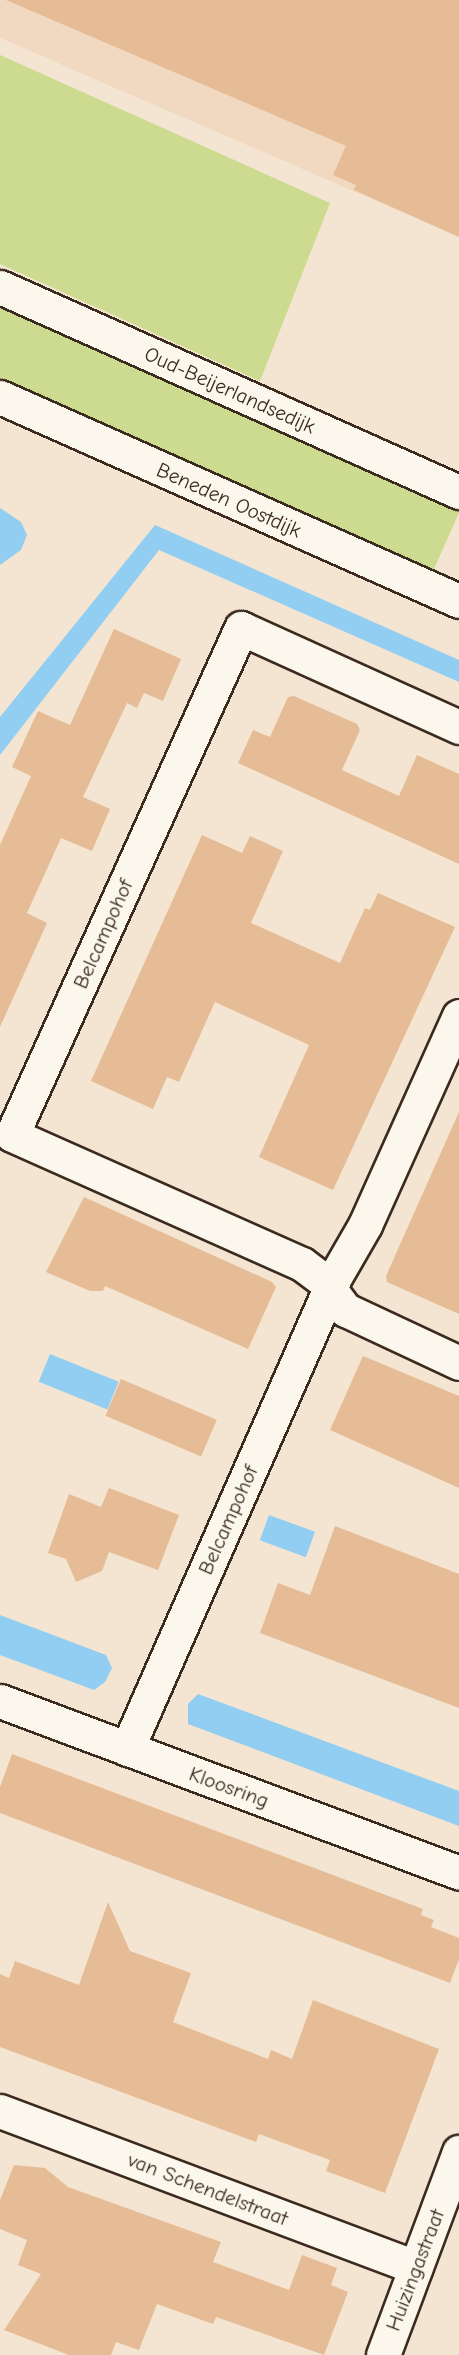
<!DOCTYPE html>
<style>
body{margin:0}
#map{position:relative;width:459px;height:2355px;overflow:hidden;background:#f4e5d2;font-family:"Comic Neue",sans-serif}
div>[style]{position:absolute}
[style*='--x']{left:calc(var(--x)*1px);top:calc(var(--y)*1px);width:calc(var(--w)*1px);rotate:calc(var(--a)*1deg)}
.built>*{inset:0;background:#f0d9c0}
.green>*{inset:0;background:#ccdb8f;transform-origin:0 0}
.water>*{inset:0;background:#91cef2;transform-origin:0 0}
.building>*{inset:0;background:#e5bc95;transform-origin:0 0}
.roads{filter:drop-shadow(2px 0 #3b2a1e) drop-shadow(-2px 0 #3b2a1e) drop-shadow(0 2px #3b2a1e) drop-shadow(0 -2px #3b2a1e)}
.minor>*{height:33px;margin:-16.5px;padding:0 16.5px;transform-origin:16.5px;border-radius:16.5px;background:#fbf7ec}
.secondary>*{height:33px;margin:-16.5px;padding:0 16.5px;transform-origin:16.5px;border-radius:16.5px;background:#fbf7ec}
span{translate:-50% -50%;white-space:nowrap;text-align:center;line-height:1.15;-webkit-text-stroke:6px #fbf7ec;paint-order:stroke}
.street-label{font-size:21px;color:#3b2a1e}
</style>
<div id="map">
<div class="built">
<i style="clip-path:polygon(0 0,459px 0,459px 237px,0 38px)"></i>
</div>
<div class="green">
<i style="clip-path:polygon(0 55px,330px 203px,260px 381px,0 264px)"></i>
<i style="left:0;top:307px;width:503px;height:65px;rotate:24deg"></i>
</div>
<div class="water">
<i style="clip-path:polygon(0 508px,21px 522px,27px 535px,21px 550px,0 565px)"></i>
<i style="clip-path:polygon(155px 525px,459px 660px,459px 682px,159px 550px,0 755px,0 717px)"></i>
<i style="left:50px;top:1354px;width:74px;height:30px;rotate:22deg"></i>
<i style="left:269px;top:1515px;width:49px;height:27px;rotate:20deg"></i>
<i style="clip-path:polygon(0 1615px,106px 1655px,112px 1668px,105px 1682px,94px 1690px,0 1655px)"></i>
<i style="clip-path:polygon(198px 1694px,459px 1791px,459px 1826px,188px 1724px,188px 1704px)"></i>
</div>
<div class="building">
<i style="clip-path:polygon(6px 0,459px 0,459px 237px,354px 190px,356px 185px,333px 175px,346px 146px)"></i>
<i style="clip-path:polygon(114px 629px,181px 659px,163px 701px,144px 693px,137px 708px,127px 703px,83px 797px,110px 809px,92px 851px,61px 838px,27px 913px,47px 923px,0 1027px,0 845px,31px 776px,12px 767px,38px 711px,70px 725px)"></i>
<i style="clip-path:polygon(294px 696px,357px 724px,360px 730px,342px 770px,399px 796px,417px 755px,459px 774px,459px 864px,238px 763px,253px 730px,270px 737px,288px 697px)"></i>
<i style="clip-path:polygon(202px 835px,242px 853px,250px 836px,283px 851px,251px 923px,340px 963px,365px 908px,370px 910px,378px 893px,455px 927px,333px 1190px,259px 1157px,309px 1045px,215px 1002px,179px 1082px,167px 1077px,153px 1109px,91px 1081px)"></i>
<i style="clip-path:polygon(459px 1112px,459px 1314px,387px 1282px,386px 1276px)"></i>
<i style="clip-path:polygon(84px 1197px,272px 1282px,276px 1287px,248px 1349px,105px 1286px,103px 1291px,90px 1291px,46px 1272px)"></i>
<i style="clip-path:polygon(363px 1356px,459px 1396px,459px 1488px,330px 1430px)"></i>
<i style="left:121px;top:1379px;width:104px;height:40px;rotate:23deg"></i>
<i style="clip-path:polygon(109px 1488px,179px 1515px,158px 1570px,109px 1552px,102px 1571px,76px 1582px,66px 1559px,48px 1553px,69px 1494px,101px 1507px)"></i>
<i style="clip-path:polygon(335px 1526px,459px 1574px,459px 1708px,260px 1633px,278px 1583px,310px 1595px)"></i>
<i style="clip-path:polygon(12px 1754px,423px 1909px,421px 1915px,434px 1920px,431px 1927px,459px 1938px,459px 1959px,450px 1983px,0 1813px,0 1787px)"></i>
<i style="clip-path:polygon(108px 1902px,130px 1951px,191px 1973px,173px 2022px,268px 2059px,271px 2050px,292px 2059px,313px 2000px,439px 2049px,385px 2193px,326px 2171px,330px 2160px,259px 2134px,256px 2142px,0 2047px,0 1974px,9px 1978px,15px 1961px,79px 1985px)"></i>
<i style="clip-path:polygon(14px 2165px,45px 2168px,68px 2187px,221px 2242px,213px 2262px,289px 2290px,302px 2255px,337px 2268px,331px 2285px,348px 2292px,324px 2355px,216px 2317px,213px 2324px,157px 2304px,139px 2350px,116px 2342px,111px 2355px,69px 2355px,4px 2330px,41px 2274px,18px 2265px,27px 2240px,0 2229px,0 2200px)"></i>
</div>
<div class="roads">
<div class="minor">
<i style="--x:0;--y:287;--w:503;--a:24.07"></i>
<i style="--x:459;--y:727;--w:239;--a:-155.6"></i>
<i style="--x:241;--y:628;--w:556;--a:114.31"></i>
<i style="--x:12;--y:1135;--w:317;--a:24"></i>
<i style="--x:302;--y:1264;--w:26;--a:37"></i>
<i style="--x:323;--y:1280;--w:38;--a:53"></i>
<i style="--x:346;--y:1310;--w:125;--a:25.1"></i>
<i style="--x:0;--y:1701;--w:490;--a:20.5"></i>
<i style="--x:127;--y:1749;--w:516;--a:-66.22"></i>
<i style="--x:335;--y:1277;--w:60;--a:-60"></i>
<i style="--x:365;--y:1225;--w:229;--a:-65.8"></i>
<i style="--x:0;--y:2111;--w:444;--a:20.6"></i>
<i style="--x:383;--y:2355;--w:217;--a:-69.5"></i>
</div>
<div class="secondary">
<i style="--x:0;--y:397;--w:502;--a:23.96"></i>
</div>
</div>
<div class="street-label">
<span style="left:230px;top:390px;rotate:24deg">Oud-Beijerlandsedijk</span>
<span style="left:229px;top:500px;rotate:24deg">Beneden Oostdijk</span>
<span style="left:103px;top:934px;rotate:-66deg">Belcampohof</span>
<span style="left:228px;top:1520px;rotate:-66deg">Belcampohof</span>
<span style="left:229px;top:1787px;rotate:20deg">Kloosring</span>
<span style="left:208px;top:2189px;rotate:21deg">van Schendelstraat</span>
<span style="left:415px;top:2270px;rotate:-69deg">Huizingastraat</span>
</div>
</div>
